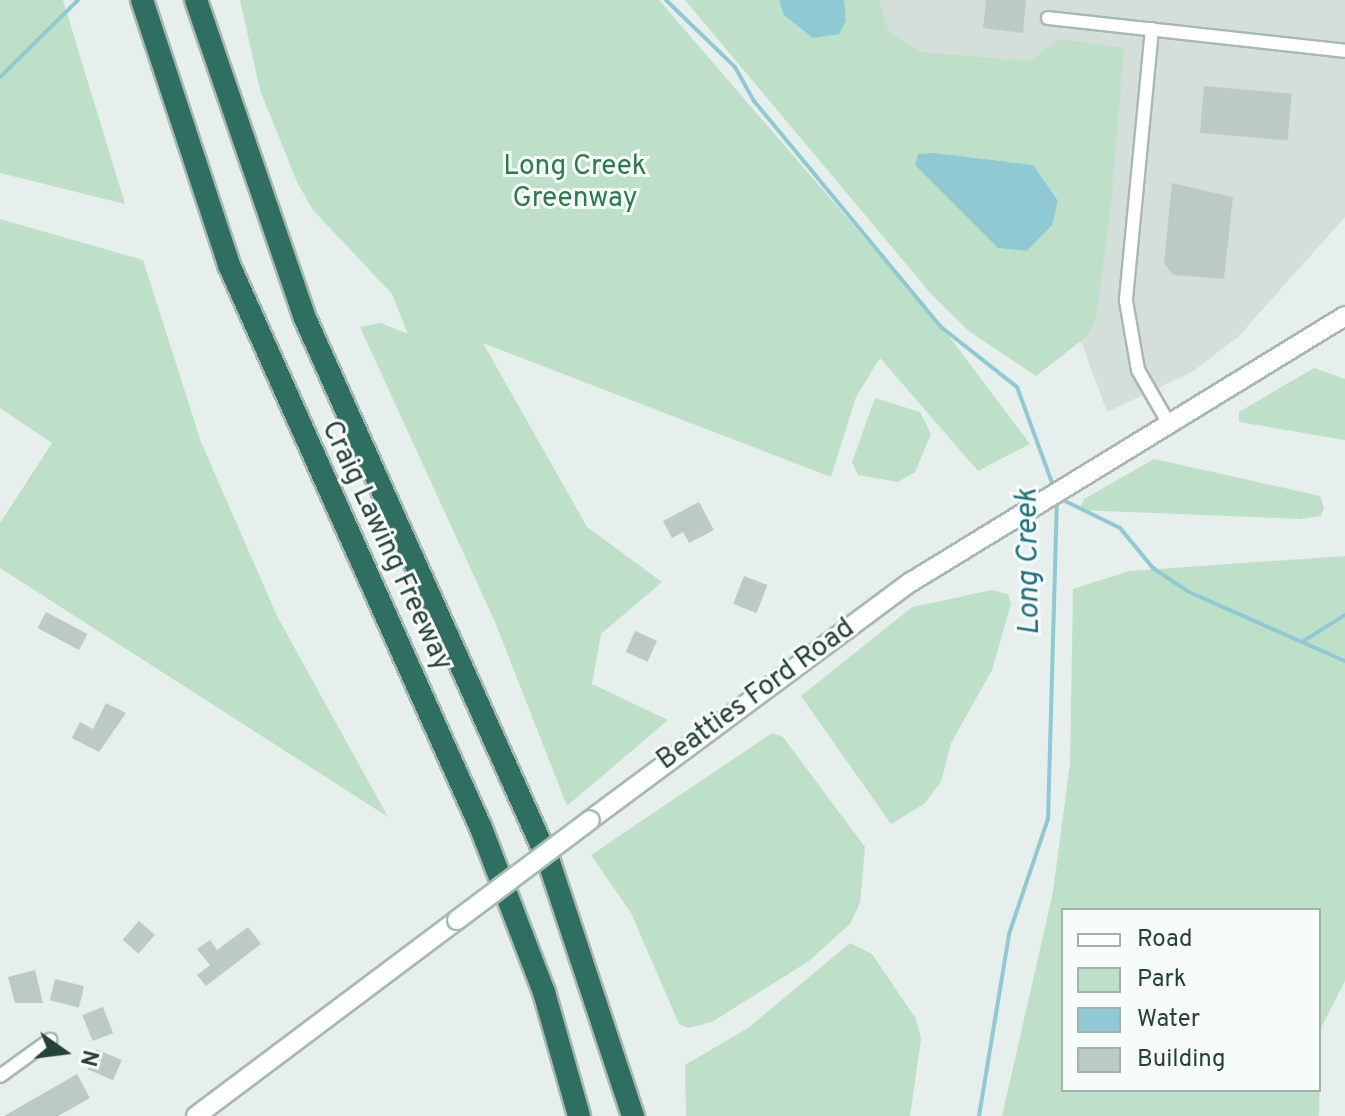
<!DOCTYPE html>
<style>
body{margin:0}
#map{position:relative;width:1345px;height:1116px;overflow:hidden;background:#e6efeb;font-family:Overpass,sans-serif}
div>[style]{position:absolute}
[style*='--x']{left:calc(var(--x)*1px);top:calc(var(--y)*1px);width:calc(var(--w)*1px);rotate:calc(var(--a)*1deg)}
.built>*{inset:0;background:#d4dfda}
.green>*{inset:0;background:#bfe0c8}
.water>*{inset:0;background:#8ec9d4}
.stream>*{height:4px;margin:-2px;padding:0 2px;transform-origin:2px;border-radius:2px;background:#8ec9d4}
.building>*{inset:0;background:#bbcac4;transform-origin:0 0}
.roads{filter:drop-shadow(2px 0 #a8b8b2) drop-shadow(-2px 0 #a8b8b2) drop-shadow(0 2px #a8b8b2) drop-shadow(0 -2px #a8b8b2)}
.street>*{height:12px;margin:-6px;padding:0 6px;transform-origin:6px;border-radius:6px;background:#fff}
.secondary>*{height:18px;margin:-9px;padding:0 9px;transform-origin:9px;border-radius:9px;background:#fff}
.highway>*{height:22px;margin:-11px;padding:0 11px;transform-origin:11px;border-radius:11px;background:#2f6f62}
.bridges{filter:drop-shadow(2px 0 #a4bbb3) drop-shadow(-2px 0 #a4bbb3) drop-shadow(0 2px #a4bbb3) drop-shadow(0 -2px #a4bbb3)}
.secondary-bridge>*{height:18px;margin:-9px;padding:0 9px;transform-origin:9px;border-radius:9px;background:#fff}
span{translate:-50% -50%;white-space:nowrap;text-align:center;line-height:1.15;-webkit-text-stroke:6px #f7fbf9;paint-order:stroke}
.park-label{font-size:28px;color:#2d7a4b}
.street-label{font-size:28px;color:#24423a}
.water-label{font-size:30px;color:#1c6f80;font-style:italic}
.legend{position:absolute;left:1061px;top:908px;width:260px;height:184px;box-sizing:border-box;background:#f7fbf9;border:2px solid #a3b1ad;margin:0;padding:10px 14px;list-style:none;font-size:24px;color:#24423a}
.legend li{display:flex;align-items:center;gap:16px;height:40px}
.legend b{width:40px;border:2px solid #a3b1ad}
.north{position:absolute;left:24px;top:1012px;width:80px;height:80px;-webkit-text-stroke:6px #f7fbf9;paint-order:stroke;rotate:104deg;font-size:22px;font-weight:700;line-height:32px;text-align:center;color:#24423a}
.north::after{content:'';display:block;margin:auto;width:28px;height:36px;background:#24423a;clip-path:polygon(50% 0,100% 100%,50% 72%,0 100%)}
</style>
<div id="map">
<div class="built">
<i style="clip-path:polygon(764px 0,1345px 0,1345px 217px,1238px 337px,1192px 372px,1107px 412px,1082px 344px)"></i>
</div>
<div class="green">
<i style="clip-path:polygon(0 0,63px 0,125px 204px,0 173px)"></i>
<i style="clip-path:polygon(240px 0,659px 0,949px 336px,1030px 444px,978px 471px,880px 358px,856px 397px,831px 477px,483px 343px,587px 527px,662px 582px,601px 634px,592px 684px,668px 720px,567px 806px,495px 622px,360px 327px,381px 323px,408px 334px,392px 294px,313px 210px,297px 182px,260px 90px)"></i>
<i style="clip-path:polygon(685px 0,879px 0,889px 33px,922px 52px,1029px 61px,1061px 39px,1124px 48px,1110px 215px,1096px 319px,1087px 336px,1036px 376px,970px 332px,932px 295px)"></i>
<i style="clip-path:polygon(0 219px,143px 260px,201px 442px,277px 616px,388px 817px,0 568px,0 523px,52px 443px,0 408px)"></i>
<i style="clip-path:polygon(1314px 368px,1345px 379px,1345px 440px,1239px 422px,1239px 412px)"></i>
<i style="clip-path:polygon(875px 398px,920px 412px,931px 434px,915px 472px,898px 482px,858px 475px,852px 462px)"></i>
<i style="clip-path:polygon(1154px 459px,1320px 496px,1324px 507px,1321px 516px,1301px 519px,1079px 510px,1084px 499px)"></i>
<i style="clip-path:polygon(evenodd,1345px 556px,1345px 981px,1321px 1028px,1319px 1116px,1002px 1116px,1053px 892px,1070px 763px,1073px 589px,1129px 571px,1345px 556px,1063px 910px,1319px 910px,1319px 1090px,1063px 1090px,1063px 910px)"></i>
<i style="clip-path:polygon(992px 590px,1008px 594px,1011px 604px,992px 670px,951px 743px,941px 782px,924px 804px,891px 824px,801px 696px,912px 607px)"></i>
<i style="clip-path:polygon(772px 733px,783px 737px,865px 847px,860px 903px,850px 924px,809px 961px,712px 1022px,688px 1028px,679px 1024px,631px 913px,591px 855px)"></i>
<i style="clip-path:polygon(850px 943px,872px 954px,916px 1019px,921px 1039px,910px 1116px,686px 1116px,685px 1065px,748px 1028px)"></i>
</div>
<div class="water">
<i style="clip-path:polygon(779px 0,844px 0,846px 21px,839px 34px,813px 38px,784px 15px)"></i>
<i style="clip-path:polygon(934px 153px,1033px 165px,1058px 201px,1052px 225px,1027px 251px,998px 248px,915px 165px,918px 154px)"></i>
</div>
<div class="stream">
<i style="--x:666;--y:0;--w:96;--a:44.2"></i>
<i style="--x:735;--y:67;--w:39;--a:61"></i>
<i style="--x:754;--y:101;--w:293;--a:50.4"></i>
<i style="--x:941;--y:327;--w:97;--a:38.3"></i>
<i style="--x:1017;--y:387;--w:108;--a:69.9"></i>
<i style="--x:0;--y:77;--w:110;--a:-44.6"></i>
<i style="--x:1059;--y:498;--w:68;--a:26.2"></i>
<i style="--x:1120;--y:528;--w:52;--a:50.5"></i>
<i style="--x:1153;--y:568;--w:43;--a:33.7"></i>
<i style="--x:1189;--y:592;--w:171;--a:23.9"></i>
<i style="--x:1305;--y:640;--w:47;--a:-32"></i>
<i style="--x:979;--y:1116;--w:184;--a:-80.6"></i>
<i style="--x:1009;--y:934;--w:121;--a:-71.3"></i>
<i style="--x:1048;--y:819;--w:319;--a:-88.4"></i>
</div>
<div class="building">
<i style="clip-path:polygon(986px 0,1026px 0,1023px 33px,983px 28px)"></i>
<i style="left:1204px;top:86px;width:88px;height:47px;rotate:5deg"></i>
<i style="clip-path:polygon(1172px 183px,1233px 197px,1224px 279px,1173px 275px,1164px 263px)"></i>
<i style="clip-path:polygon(699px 502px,714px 530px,689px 543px,683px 532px,672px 538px,663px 521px)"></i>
<i style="left:744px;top:576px;width:25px;height:30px;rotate:21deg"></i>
<i style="left:46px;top:612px;width:47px;height:18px;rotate:28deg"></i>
<i style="left:635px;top:631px;width:24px;height:23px;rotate:24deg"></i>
<i style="clip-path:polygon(106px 703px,126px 713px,99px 752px,72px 738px,80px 722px,93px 729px)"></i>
<i style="left:139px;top:921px;width:21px;height:25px;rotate:41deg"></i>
<i style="clip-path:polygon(248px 927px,261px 944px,206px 986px,197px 975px,210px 965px,197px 949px,210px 940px,217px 950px)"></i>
<i style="clip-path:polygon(35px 970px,43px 1003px,15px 1003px,8px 977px)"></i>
<i style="left:55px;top:979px;width:30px;height:22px;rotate:14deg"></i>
<i style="left:103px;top:1007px;width:28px;height:22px;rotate:69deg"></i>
<i style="left:96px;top:1049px;width:28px;height:22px;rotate:23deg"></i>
<i style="clip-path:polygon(77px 1074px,90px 1098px,58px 1116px,4px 1116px)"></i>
</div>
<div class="roads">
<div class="street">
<i style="--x:1048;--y:18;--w:299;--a:6.3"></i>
<i style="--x:1152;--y:29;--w:273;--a:95.5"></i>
<i style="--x:1126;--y:301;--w:70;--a:80.1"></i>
<i style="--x:1138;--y:370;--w:62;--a:60.1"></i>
<i style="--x:0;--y:1076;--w:62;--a:-35.8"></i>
</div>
<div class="secondary">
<i style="--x:590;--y:820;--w:400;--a:-36.6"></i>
<i style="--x:911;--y:582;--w:509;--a:-31.5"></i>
<i style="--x:196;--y:1116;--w:326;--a:-36.9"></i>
</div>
<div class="highway">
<i style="--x:142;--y:0;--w:279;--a:71.8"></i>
<i style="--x:229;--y:265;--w:617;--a:65.89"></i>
<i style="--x:481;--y:828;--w:176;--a:69"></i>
<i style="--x:544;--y:992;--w:129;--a:74.2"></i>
<i style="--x:196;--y:0;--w:334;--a:71.1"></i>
<i style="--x:304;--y:316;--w:598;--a:65.83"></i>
<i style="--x:549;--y:862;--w:268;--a:71.7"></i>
</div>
</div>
<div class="bridges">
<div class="secondary-bridge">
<i style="--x:457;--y:920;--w:166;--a:-36.9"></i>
</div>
</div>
<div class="park-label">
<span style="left:575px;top:183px">Long Creek<br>Greenway</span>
</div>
<div class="street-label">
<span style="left:386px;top:546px;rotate:65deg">Craig Lawing Freeway</span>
<span style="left:756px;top:695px;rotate:-36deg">Beatties Ford Road</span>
</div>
<div class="water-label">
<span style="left:1030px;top:562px;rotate:-91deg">Long Creek</span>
</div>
<ul class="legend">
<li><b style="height:10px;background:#fff"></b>Road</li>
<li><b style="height:22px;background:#bfe0c8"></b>Park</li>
<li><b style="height:22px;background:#8ec9d4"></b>Water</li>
<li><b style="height:22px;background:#bbcac4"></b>Building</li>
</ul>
<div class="north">N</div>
</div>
